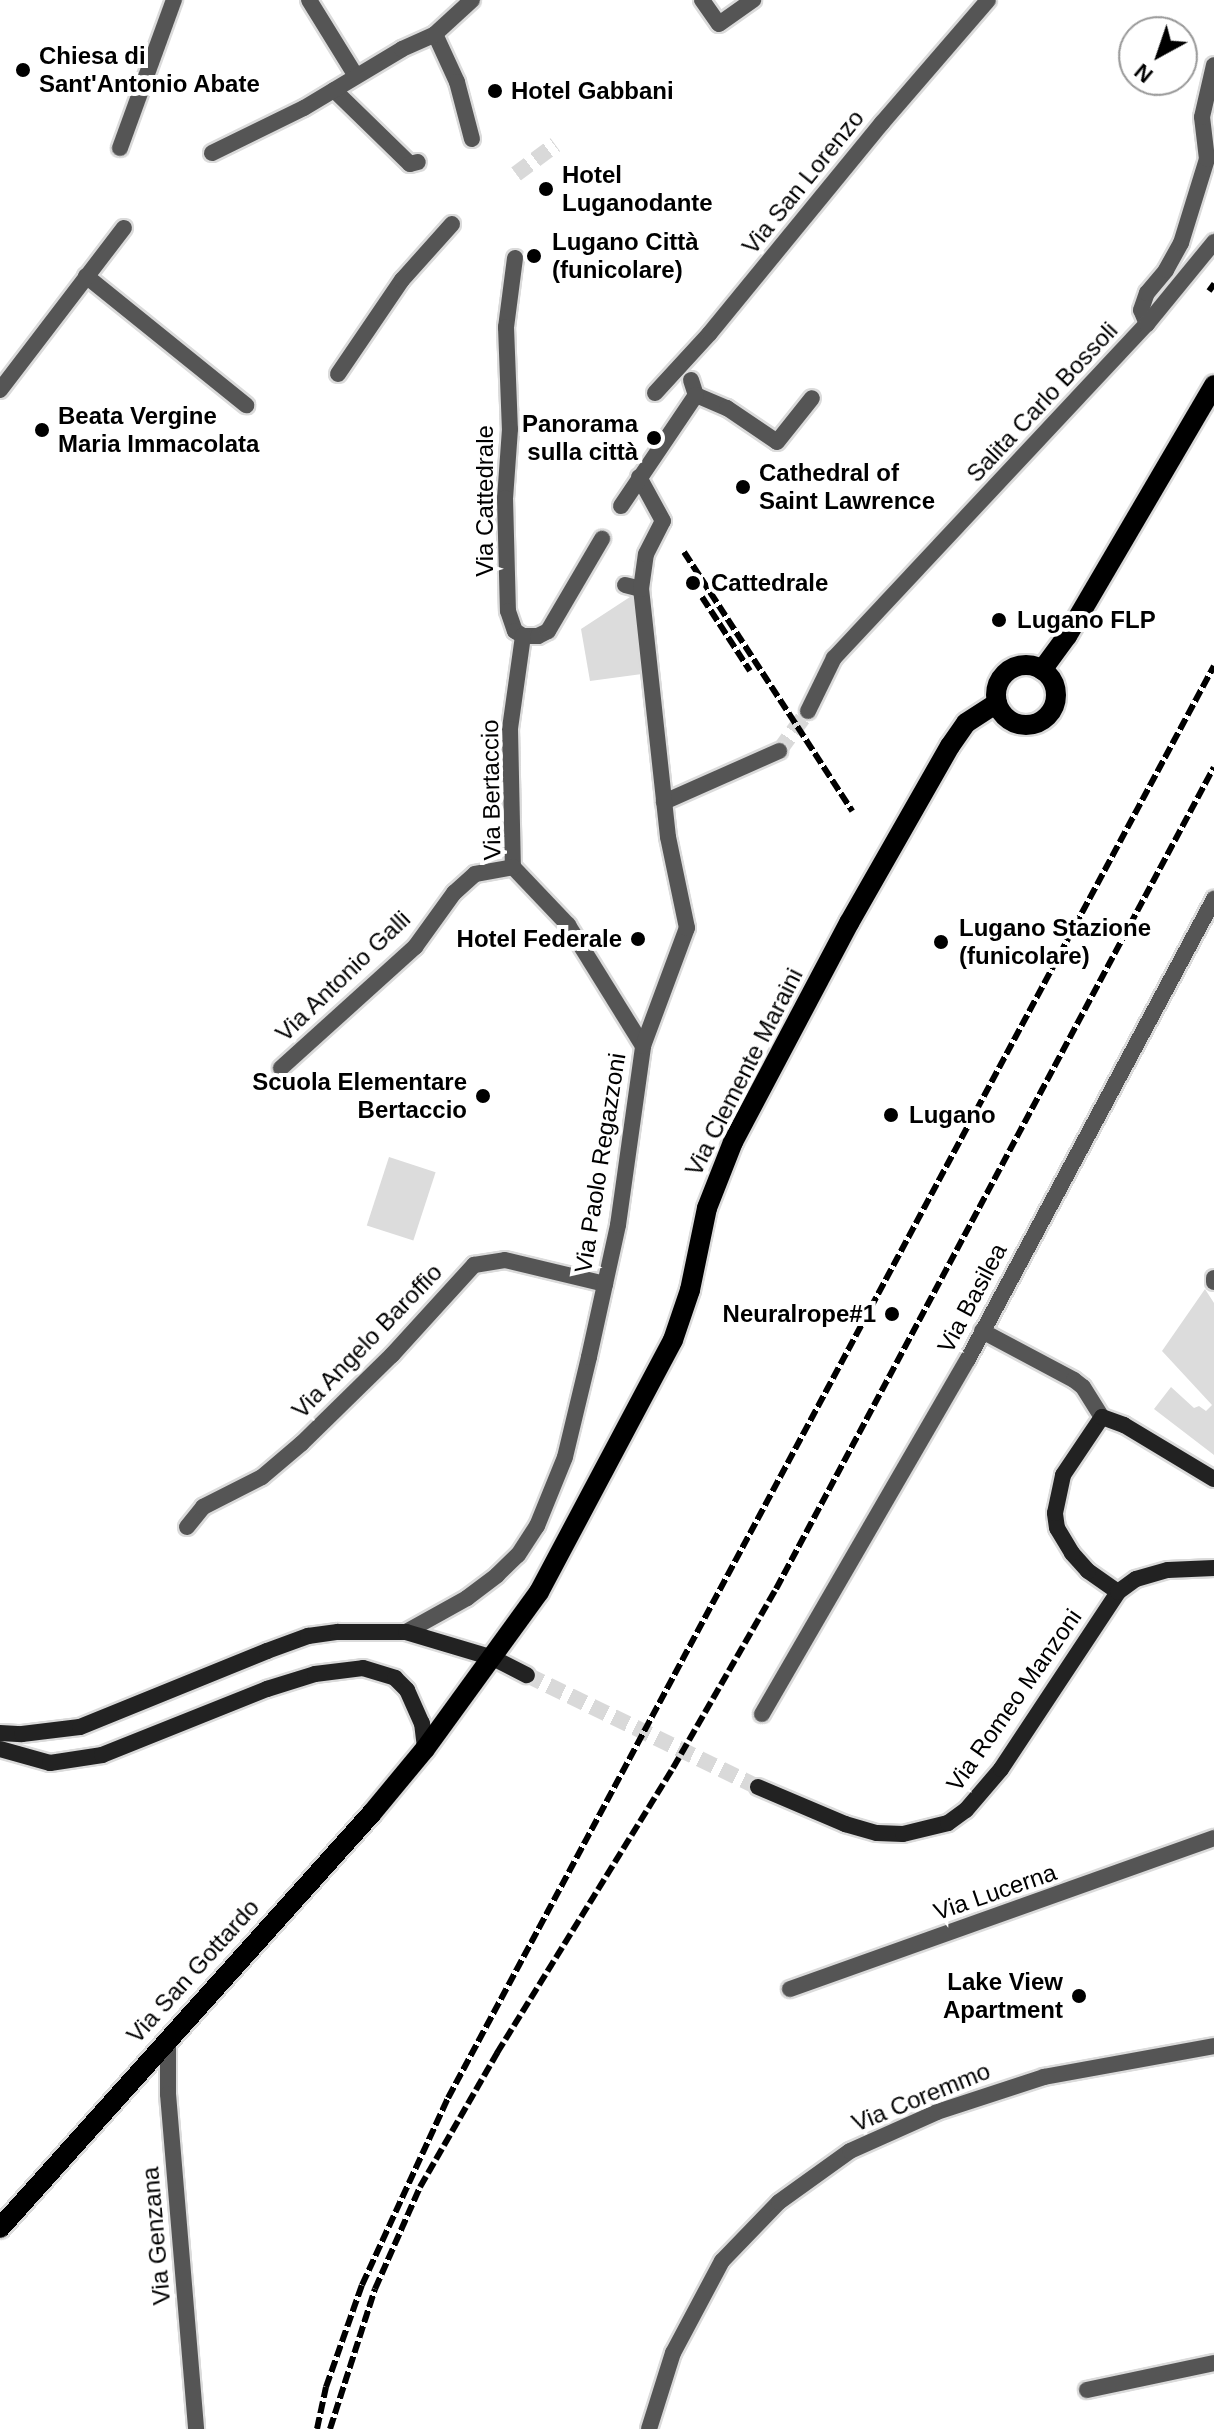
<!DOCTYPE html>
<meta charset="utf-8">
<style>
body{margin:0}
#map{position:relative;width:1214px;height:2429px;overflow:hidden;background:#fff;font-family:Arial,sans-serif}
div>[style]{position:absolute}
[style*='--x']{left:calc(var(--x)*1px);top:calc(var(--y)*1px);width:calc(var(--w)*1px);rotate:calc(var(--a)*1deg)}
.green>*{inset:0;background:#dcdcdc;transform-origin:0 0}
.pedestrian-tunnel>*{height:16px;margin-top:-8px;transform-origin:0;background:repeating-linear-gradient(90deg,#d9d9d9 0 16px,transparent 0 24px)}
.minor-tunnel>*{height:16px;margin-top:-8px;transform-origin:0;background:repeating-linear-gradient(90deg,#d9d9d9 0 16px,transparent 0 24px)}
.secondary-tunnel>*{height:16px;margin-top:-8px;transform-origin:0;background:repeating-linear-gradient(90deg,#d9d9d9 0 16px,transparent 0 24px)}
.roads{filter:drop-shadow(2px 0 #dbdbdb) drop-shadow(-2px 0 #dbdbdb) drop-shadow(0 2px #dbdbdb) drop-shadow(0 -2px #dbdbdb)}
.pedestrian>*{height:16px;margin:-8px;padding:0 8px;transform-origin:8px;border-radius:8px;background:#555}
.minor>*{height:16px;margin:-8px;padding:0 8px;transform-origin:8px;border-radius:8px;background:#555}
.secondary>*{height:16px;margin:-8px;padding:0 8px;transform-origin:8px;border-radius:8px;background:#222}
.primary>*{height:20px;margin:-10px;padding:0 10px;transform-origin:10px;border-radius:10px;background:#000}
.primary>.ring{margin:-10px;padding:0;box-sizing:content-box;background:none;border:20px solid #000;border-radius:50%}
.rail>*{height:6px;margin-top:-3px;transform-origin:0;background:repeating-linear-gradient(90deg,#000 0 12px,transparent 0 16px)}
.dots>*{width:22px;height:22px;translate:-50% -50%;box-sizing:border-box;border:4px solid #fff;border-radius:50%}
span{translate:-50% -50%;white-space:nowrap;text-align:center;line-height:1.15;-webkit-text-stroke:8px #fff;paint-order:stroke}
.poi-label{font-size:24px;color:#000;font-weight:700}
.left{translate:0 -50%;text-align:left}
.right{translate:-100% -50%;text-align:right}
.street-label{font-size:24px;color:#000}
.north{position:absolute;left:1118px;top:16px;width:80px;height:80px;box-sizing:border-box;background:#fff;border:2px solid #999;border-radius:50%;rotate:220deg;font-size:22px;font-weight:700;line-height:32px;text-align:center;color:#000}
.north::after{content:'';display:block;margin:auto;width:28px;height:36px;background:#000;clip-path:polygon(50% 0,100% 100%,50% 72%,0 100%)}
</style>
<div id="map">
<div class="green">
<i style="clip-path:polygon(633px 595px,642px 674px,590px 681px,581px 629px)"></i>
<i style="left:389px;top:1157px;width:49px;height:72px;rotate:18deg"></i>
<i style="clip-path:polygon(1205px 1289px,1214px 1303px,1214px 1455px,1154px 1409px,1171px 1387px,1194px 1408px,1199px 1406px,1206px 1411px,1212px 1405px,1162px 1351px)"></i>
</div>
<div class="pedestrian-tunnel">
<i style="--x:516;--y:174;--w:49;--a:-36.6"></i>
</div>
<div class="minor-tunnel">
<i style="--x:779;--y:751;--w:49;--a:-54.1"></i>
</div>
<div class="secondary-tunnel">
<i style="--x:527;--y:1675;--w:257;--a:25.9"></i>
</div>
<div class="roads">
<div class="pedestrian">
<i style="--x:309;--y:0;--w:89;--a:58.3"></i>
<i style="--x:435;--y:34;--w:53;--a:65.4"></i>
<i style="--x:457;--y:82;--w:59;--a:75.3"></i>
<i style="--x:334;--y:90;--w:106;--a:44.2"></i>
<i style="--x:410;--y:164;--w:8;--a:-14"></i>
<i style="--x:120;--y:148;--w:158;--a:-70"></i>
<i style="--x:212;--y:153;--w:102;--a:-26.1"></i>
<i style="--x:304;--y:108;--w:114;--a:-31"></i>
<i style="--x:402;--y:49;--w:36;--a:-24"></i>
<i style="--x:435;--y:34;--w:50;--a:-42.6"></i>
<i style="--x:515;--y:258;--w:70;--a:97.4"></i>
<i style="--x:506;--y:327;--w:102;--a:87.8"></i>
<i style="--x:510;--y:429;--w:69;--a:94.1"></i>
<i style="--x:505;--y:498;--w:113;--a:88.5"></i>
<i style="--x:508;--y:611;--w:21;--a:71"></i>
<i style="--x:515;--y:631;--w:9;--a:32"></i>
<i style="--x:523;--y:636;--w:15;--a:0"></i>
<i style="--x:538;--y:636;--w:11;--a:-27"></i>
<i style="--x:548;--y:631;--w:107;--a:-59.6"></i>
<i style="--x:86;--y:276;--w:206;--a:38.9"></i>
<i style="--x:338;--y:374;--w:114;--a:-55.8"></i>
<i style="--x:402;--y:280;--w:75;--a:-48.2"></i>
<i style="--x:691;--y:380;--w:16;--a:72"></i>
<i style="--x:696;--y:395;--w:34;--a:23"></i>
<i style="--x:727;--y:408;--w:60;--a:34.2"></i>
<i style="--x:777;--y:442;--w:56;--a:-51.5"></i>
<i style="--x:0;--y:390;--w:204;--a:-52.6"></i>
<i style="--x:639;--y:477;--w:50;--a:61.4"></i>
<i style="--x:621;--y:506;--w:134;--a:-56"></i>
</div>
<div class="minor">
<i style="--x:702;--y:0;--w:29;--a:55"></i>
<i style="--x:719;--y:24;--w:42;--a:-35.2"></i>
<i style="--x:1147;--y:324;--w:15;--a:-113"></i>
<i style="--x:1141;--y:310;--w:18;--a:-71"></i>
<i style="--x:1147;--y:293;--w:30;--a:-50"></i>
<i style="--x:1166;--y:270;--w:31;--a:-61"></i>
<i style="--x:1181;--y:243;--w:88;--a:-72.8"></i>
<i style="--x:1207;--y:159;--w:42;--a:-96.8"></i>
<i style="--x:1202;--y:117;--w:53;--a:-77"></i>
<i style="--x:655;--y:393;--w:81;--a:-47.5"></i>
<i style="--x:710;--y:333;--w:271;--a:-50.7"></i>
<i style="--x:882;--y:123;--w:162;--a:-49.2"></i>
<i style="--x:625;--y:585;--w:16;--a:14"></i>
<i style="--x:523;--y:636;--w:94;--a:98"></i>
<i style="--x:510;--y:729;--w:138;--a:88.8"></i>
<i style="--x:513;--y:867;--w:80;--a:46.5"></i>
<i style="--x:568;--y:925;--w:142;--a:58.2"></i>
<i style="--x:808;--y:711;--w:59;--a:-63.9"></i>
<i style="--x:834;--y:658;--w:458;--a:-46.9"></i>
<i style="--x:1147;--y:324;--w:106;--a:-50.7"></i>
<i style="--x:664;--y:802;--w:126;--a:-23.9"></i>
<i style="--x:281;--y:1068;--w:181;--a:-42.1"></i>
<i style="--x:415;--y:947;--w:67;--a:-54.2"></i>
<i style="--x:454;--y:893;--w:28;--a:-42"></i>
<i style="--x:475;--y:874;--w:39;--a:-10"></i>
<i style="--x:1214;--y:1278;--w:4;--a:90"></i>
<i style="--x:982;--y:1331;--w:104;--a:28"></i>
<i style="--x:1074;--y:1380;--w:11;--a:38"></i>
<i style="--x:1083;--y:1387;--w:36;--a:58"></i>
<i style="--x:187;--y:1527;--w:26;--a:-51"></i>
<i style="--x:203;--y:1507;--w:66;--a:-27"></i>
<i style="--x:262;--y:1477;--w:52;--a:-40.4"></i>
<i style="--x:302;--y:1443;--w:126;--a:-44.4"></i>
<i style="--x:392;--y:1355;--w:122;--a:-47.7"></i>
<i style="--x:474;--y:1265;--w:31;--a:-9"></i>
<i style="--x:505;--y:1260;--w:103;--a:13.5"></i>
<i style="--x:406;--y:1632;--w:70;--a:-29.1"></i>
<i style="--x:467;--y:1598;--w:38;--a:-37"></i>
<i style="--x:497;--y:1575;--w:29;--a:-44"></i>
<i style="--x:518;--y:1555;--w:35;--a:-57"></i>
<i style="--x:537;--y:1526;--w:74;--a:-67.9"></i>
<i style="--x:565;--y:1457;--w:103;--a:-76.5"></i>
<i style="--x:589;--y:1357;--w:135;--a:-77.6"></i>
<i style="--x:618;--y:1225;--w:181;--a:-82"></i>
<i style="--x:643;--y:1046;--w:126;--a:-69.6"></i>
<i style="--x:687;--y:928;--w:93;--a:-101.8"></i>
<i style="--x:668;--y:837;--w:249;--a:-96.2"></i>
<i style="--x:641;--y:589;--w:35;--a:-82"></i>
<i style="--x:646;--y:554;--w:37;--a:-63"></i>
<i style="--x:762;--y:1714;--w:410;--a:-59.9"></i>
<i style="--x:968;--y:1359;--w:522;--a:-61.86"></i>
<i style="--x:790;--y:1989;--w:450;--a:-19.6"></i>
<i style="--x:168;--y:2039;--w:55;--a:90"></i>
<i style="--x:168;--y:2094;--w:336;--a:85.2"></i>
<i style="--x:1087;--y:2390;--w:130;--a:-12"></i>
<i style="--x:649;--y:2429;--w:80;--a:-72.5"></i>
<i style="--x:673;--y:2353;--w:104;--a:-62"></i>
<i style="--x:722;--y:2261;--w:82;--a:-46"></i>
<i style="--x:779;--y:2202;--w:87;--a:-35.7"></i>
<i style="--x:850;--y:2151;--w:95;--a:-24.1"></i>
<i style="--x:937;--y:2112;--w:113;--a:-18.1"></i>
<i style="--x:1044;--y:2077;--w:173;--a:-10.3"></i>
</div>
<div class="secondary">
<i style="--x:1118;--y:1592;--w:37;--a:-145"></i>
<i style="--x:1088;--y:1571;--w:24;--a:-132"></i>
<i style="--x:1072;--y:1553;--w:29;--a:-121"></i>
<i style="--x:1057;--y:1528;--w:15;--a:-98"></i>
<i style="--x:1055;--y:1513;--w:39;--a:-78"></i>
<i style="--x:1063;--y:1475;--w:70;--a:-56.1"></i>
<i style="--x:1102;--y:1417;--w:23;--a:20"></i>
<i style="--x:1124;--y:1425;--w:105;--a:31"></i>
<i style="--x:0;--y:1733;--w:22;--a:3"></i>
<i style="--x:22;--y:1734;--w:58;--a:-6.9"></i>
<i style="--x:80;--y:1727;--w:202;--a:-22.1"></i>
<i style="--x:267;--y:1651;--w:44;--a:-20.1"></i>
<i style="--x:308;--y:1636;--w:30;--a:-8"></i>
<i style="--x:338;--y:1632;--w:68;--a:0"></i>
<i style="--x:406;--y:1632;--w:91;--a:16.6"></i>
<i style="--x:493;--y:1658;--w:38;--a:27"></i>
<i style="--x:0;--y:1749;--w:52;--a:15.6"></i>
<i style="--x:50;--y:1763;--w:53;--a:-8.7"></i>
<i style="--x:102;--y:1755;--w:178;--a:-21.8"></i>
<i style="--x:267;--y:1689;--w:50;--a:-17.4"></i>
<i style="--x:315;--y:1674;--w:48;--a:-7.1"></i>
<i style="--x:363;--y:1668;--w:34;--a:17"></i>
<i style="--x:395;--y:1678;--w:17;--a:45"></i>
<i style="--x:407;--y:1690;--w:36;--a:66"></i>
<i style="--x:422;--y:1723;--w:26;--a:83"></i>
<i style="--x:758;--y:1787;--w:95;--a:23"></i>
<i style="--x:845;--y:1824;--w:33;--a:16"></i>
<i style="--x:877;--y:1833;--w:26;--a:2"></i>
<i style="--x:903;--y:1834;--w:46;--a:-13.7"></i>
<i style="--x:948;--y:1823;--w:22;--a:-36"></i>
<i style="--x:966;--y:1810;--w:54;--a:-49.5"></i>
<i style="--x:1001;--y:1769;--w:212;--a:-56.5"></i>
<i style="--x:1118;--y:1592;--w:22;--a:-36"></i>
<i style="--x:1136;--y:1579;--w:33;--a:-16"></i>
<i style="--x:1168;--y:1570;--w:46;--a:-2.5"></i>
</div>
<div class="primary">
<i class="ring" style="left:996px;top:665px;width:40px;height:40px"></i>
<i style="--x:1042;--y:670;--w:42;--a:-53.7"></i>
<i style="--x:1067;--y:636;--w:291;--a:-59.6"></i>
<i style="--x:0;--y:2228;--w:557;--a:-48.13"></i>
<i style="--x:372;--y:1813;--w:83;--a:-50.4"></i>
<i style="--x:425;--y:1749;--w:194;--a:-54"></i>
<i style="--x:539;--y:1592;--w:285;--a:-62"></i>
<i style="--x:673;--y:1340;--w:53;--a:-71.2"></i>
<i style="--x:690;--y:1290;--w:84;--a:-78.3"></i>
<i style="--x:707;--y:1208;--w:71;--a:-68.5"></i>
<i style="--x:733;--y:1142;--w:248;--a:-62.1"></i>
<i style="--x:849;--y:923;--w:204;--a:-60.3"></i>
<i style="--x:950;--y:746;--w:28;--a:-55"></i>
<i style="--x:966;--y:723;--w:37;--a:-33"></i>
</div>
</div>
<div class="rail">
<i style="--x:1209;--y:291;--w:9;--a:-54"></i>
<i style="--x:684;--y:552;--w:309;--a:57"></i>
<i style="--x:702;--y:597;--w:88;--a:57"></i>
<i style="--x:317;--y:2429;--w:43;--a:-77.9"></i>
<i style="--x:326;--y:2387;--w:108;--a:-70.6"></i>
<i style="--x:362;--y:2285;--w:206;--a:-65.3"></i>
<i style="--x:448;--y:2098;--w:1624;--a:-61.86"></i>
<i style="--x:330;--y:2429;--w:147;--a:-72.2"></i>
<i style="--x:375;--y:2289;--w:111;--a:-66.2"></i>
<i style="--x:420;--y:2187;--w:155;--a:-60.1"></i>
<i style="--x:497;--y:2053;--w:335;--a:-58.3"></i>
<i style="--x:673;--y:1768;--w:207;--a:-60.1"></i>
<i style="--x:776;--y:1589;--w:931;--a:-61.95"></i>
</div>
<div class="dots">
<i style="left:23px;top:70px;background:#000"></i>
<i style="left:495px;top:91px;background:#000"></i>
<i style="left:546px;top:189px;background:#000"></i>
<i style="left:534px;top:256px;background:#000"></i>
<i style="left:42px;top:430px;background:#000"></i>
<i style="left:654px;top:438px;background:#000"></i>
<i style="left:743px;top:487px;background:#000"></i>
<i style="left:693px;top:583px;background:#000"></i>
<i style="left:999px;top:620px;background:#000"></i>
<i style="left:638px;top:939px;background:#000"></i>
<i style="left:941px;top:942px;background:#000"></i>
<i style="left:483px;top:1096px;background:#000"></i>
<i style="left:891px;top:1115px;background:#000"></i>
<i style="left:892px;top:1314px;background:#000"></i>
<i style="left:1079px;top:1996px;background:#000"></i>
</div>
<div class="poi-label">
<span class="left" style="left:39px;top:70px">Chiesa di<br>Sant'Antonio Abate</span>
<span class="left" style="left:511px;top:91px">Hotel Gabbani</span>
<span class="left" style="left:562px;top:189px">Hotel<br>Luganodante</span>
<span class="left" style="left:552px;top:256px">Lugano Città<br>(funicolare)</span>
<span class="left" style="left:58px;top:430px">Beata Vergine<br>Maria Immacolata</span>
<span class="right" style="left:638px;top:438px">Panorama<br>sulla città</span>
<span class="left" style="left:759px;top:487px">Cathedral of<br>Saint Lawrence</span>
<span class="left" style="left:711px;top:583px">Cattedrale</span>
<span class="left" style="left:1017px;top:620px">Lugano FLP</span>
<span class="left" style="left:959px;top:942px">Lugano Stazione<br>(funicolare)</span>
<span class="right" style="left:622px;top:939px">Hotel Federale</span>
<span class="right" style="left:467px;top:1096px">Scuola Elementare<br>Bertaccio</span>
<span class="left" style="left:909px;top:1115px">Lugano</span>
<span class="right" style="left:876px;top:1314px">Neuralrope#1</span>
<span class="right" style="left:1063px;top:1996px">Lake View<br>Apartment</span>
</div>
<div class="street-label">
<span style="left:803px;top:182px;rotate:-51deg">Via San Lorenzo</span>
<span style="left:1042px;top:402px;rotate:-47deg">Salita Carlo Bossoli</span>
<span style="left:485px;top:501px;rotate:-90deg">Via Cattedrale</span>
<span style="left:491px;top:790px;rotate:-91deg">Via Bertaccio</span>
<span style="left:343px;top:976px;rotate:-44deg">Via Antonio Galli</span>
<span style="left:744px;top:1072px;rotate:-63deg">Via Clemente Maraini</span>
<span style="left:600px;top:1163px;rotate:-81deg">Via Paolo Regazzoni</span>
<span style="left:972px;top:1298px;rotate:-62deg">Via Basilea</span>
<span style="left:367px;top:1341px;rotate:-46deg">Via Angelo Baroffio</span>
<span style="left:1014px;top:1700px;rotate:-55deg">Via Romeo Manzoni</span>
<span style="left:995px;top:1892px;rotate:-19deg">Via Lucerna</span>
<span style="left:193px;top:1971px;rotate:-48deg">Via San Gottardo</span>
<span style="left:921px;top:2097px;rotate:-22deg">Via Coremmo</span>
<span style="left:156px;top:2236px;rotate:-95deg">Via Genzana</span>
</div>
<div class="north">N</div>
</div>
